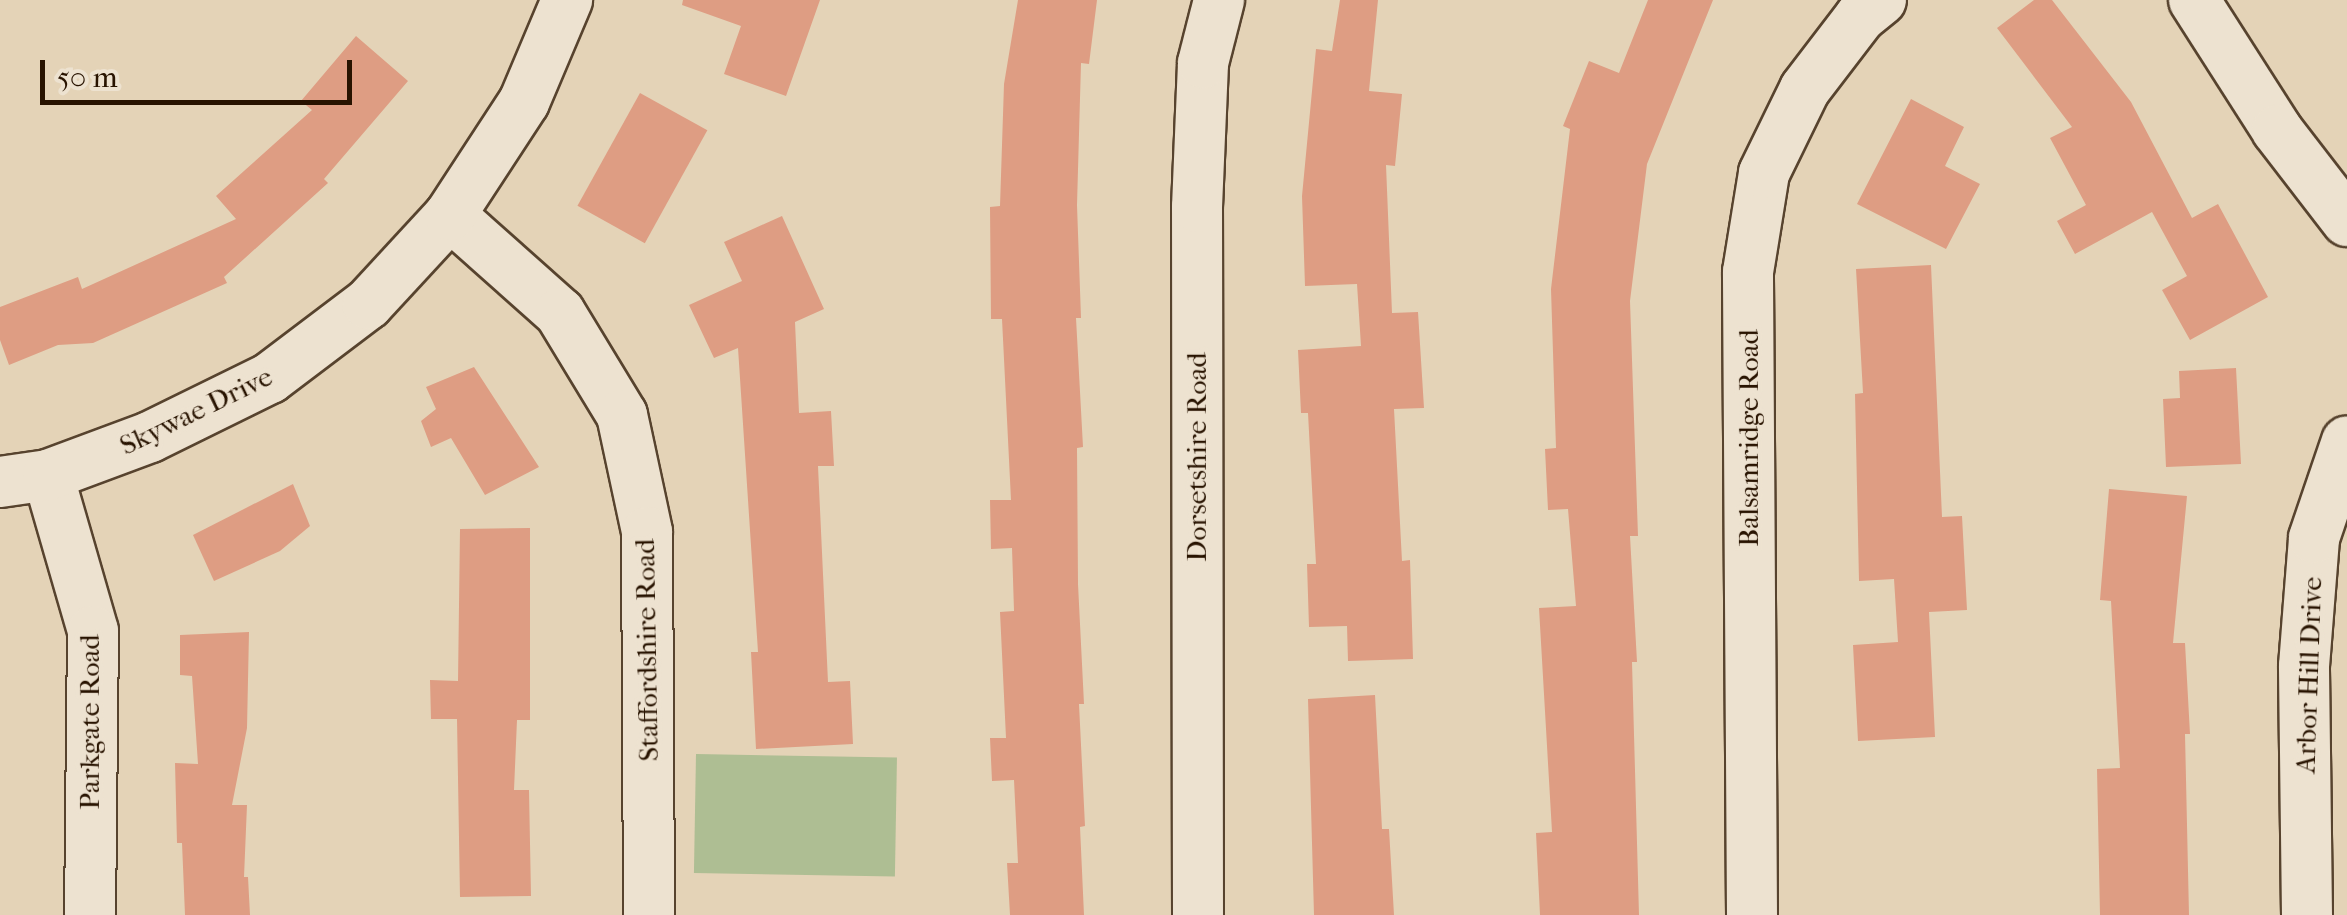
<!DOCTYPE html>
<style>
body{margin:0}
#map{position:relative;width:2347px;height:915px;overflow:hidden;background:#e4d3b7;font-family:"IM FELL French Canon",serif}
div>[style]{position:absolute}
[style*='--x']{left:calc(var(--x)*1px);top:calc(var(--y)*1px);width:calc(var(--w)*1px);rotate:calc(var(--a)*1deg)}
.green>*{inset:0;background:#aebe93;transform-origin:0 0}
.building>*{inset:0;background:#de9d83;transform-origin:0 0}
.roads{filter:drop-shadow(2px 0 #57432e) drop-shadow(-2px 0 #57432e) drop-shadow(0 2px #57432e) drop-shadow(0 -2px #57432e)}
.minor>*{height:50px;margin:-25px;padding:0 25px;transform-origin:25px;border-radius:25px;background:#ede2d0}
span{translate:-50% -50%;white-space:nowrap;text-align:center;line-height:1.15;-webkit-text-stroke:9px #ede2d0;paint-order:stroke}
.street-label{font-size:28px;color:#281300}
.scale{position:absolute;left:40px;top:60px;width:312px;height:45px;box-sizing:border-box;border:5px solid #281300;border-top:0;padding-left:12px;font-size:30px;line-height:35px;white-space:nowrap;color:#281300;-webkit-text-stroke:8px #ede2d0;paint-order:stroke}
</style>
<div id="map">
<div class="green">
<i style="left:696px;top:754px;width:201px;height:119px;rotate:1deg"></i>
</div>
<div class="building">
<i style="clip-path:polygon(683px 0,820px 0,786px 96px,724px 74px,741px 26px,682px 5px)"></i>
<i style="clip-path:polygon(1018px 0,1097px 0,1089px 64px,1081px 63px,1077px 205px,1081px 318px,1076px 318px,1083px 447px,1077px 448px,1078px 584px,1084px 704px,1079px 704px,1085px 826px,1080px 827px,1084px 915px,1010px 915px,1007px 863px,1018px 863px,1014px 780px,992px 781px,990px 738px,1006px 738px,1000px 612px,1014px 611px,1012px 548px,991px 549px,990px 500px,1011px 500px,1002px 319px,991px 319px,990px 207px,1000px 206px,1004px 84px)"></i>
<i style="clip-path:polygon(1340px 0,1378px 0,1369px 91px,1402px 94px,1395px 166px,1386px 165px,1392px 313px,1418px 312px,1424px 408px,1394px 409px,1402px 561px,1410px 560px,1413px 659px,1348px 661px,1347px 626px,1309px 627px,1307px 564px,1316px 564px,1308px 413px,1301px 413px,1298px 350px,1361px 346px,1357px 284px,1305px 286px,1302px 196px,1316px 49px,1332px 51px)"></i>
<i style="clip-path:polygon(1648px 0,1713px 0,1647px 164px,1630px 301px,1638px 536px,1630px 536px,1637px 662px,1632px 662px,1639px 915px,1540px 915px,1536px 833px,1552px 832px,1539px 608px,1576px 606px,1568px 509px,1548px 510px,1545px 449px,1556px 448px,1551px 289px,1570px 129px,1563px 126px,1589px 61px,1619px 73px)"></i>
<i style="clip-path:polygon(2034px 0,2052px 0,2131px 102px,2192px 218px,2218px 204px,2268px 297px,2190px 340px,2162px 290px,2187px 276px,2152px 212px,2075px 254px,2057px 221px,2086px 205px,2050px 138px,2072px 127px,1997px 28px)"></i>
<i style="clip-path:polygon(356px 36px,408px 81px,324px 179px,328px 183px,224px 277px,227px 283px,93px 343px,58px 345px,9px 365px,0 340px,0 307px,78px 277px,82px 289px,236px 219px,216px 196px,312px 110px,301px 101px)"></i>
<i style="left:640px;top:93px;width:77px;height:129px;rotate:29deg"></i>
<i style="clip-path:polygon(1911px 99px,1964px 127px,1945px 166px,1980px 184px,1946px 249px,1857px 204px)"></i>
<i style="clip-path:polygon(782px 216px,824px 309px,795px 322px,799px 413px,831px 411px,834px 466px,818px 466px,828px 682px,850px 681px,853px 744px,756px 749px,751px 652px,758px 652px,738px 348px,714px 358px,689px 305px,742px 281px,724px 242px)"></i>
<i style="clip-path:polygon(1931px 265px,1942px 517px,1962px 516px,1967px 610px,1929px 612px,1935px 737px,1858px 741px,1853px 645px,1898px 642px,1894px 579px,1859px 581px,1855px 394px,1863px 393px,1856px 269px)"></i>
<i style="clip-path:polygon(474px 367px,539px 467px,485px 495px,451px 438px,431px 447px,421px 421px,436px 409px,426px 387px)"></i>
<i style="clip-path:polygon(2236px 368px,2241px 464px,2166px 467px,2163px 399px,2180px 398px,2179px 371px)"></i>
<i style="clip-path:polygon(293px 484px,310px 526px,280px 551px,214px 581px,193px 535px)"></i>
<i style="clip-path:polygon(2109px 489px,2187px 496px,2173px 643px,2185px 643px,2190px 734px,2185px 734px,2189px 915px,2100px 915px,2097px 769px,2120px 768px,2111px 601px,2100px 600px)"></i>
<i style="clip-path:polygon(530px 528px,530px 720px,517px 720px,514px 790px,529px 790px,531px 896px,460px 897px,457px 719px,431px 719px,430px 680px,458px 681px,460px 529px)"></i>
<i style="clip-path:polygon(249px 632px,247px 728px,232px 805px,247px 805px,244px 877px,248px 877px,250px 915px,185px 915px,182px 843px,177px 843px,175px 763px,198px 764px,192px 676px,180px 675px,180px 635px)"></i>
<i style="clip-path:polygon(1375px 695px,1382px 829px,1389px 829px,1394px 915px,1314px 915px,1308px 699px)"></i>
</div>
<div class="roads">
<div class="minor">
<i style="--x:2194;--y:0;--w:154;--a:57.4"></i>
<i style="--x:2277;--y:130;--w:115;--a:52.4"></i>
<i style="--x:450;--y:215;--w:147;--a:41.7"></i>
<i style="--x:560;--y:313;--w:119;--a:58.7"></i>
<i style="--x:622;--y:415;--w:120;--a:77.9"></i>
<i style="--x:647;--y:532;--w:383;--a:89.7"></i>
<i style="--x:48;--y:475;--w:162;--a:73.9"></i>
<i style="--x:93;--y:631;--w:284;--a:90.6"></i>
<i style="--x:0;--y:482;--w:49;--a:-8.3"></i>
<i style="--x:48;--y:475;--w:109;--a:-20.4"></i>
<i style="--x:150;--y:437;--w:134;--a:-26.2"></i>
<i style="--x:270;--y:378;--w:123;--a:-37.1"></i>
<i style="--x:368;--y:304;--w:121;--a:-47.3"></i>
<i style="--x:450;--y:215;--w:135;--a:-56.8"></i>
<i style="--x:524;--y:102;--w:111;--a:-67.1"></i>
<i style="--x:1198;--y:915;--w:708;--a:-90.08"></i>
<i style="--x:1197;--y:207;--w:144;--a:-87.6"></i>
<i style="--x:1203;--y:63;--w:65;--a:-75.7"></i>
<i style="--x:1752;--y:915;--w:643;--a:-90.36"></i>
<i style="--x:1748;--y:272;--w:100;--a:-80.8"></i>
<i style="--x:1764;--y:173;--w:93;--a:-64"></i>
<i style="--x:1805;--y:89;--w:91;--a:-52.6"></i>
<i style="--x:1860;--y:17;--w:27;--a:-39"></i>
<i style="--x:2307;--y:915;--w:249;--a:-90.7"></i>
<i style="--x:2304;--y:666;--w:128;--a:-85.5"></i>
<i style="--x:2314;--y:538;--w:102;--a:-71.2"></i>
</div>
</div>
<div class="street-label">
<span style="left:196px;top:411px;rotate:-26deg">Skywae Drive</span>
<span style="left:1749px;top:438px;rotate:-90deg">Balsamridge Road</span>
<span style="left:1197px;top:457px;rotate:-90deg">Dorsetshire Road</span>
<span style="left:647px;top:650px;rotate:-91deg">Staffordshire Road</span>
<span style="left:2309px;top:675px;rotate:-88deg">Arbor Hill Drive</span>
<span style="left:90px;top:722px;rotate:-90deg">Parkgate Road</span>
</div>
<div class="scale">50 m</div>
</div>
